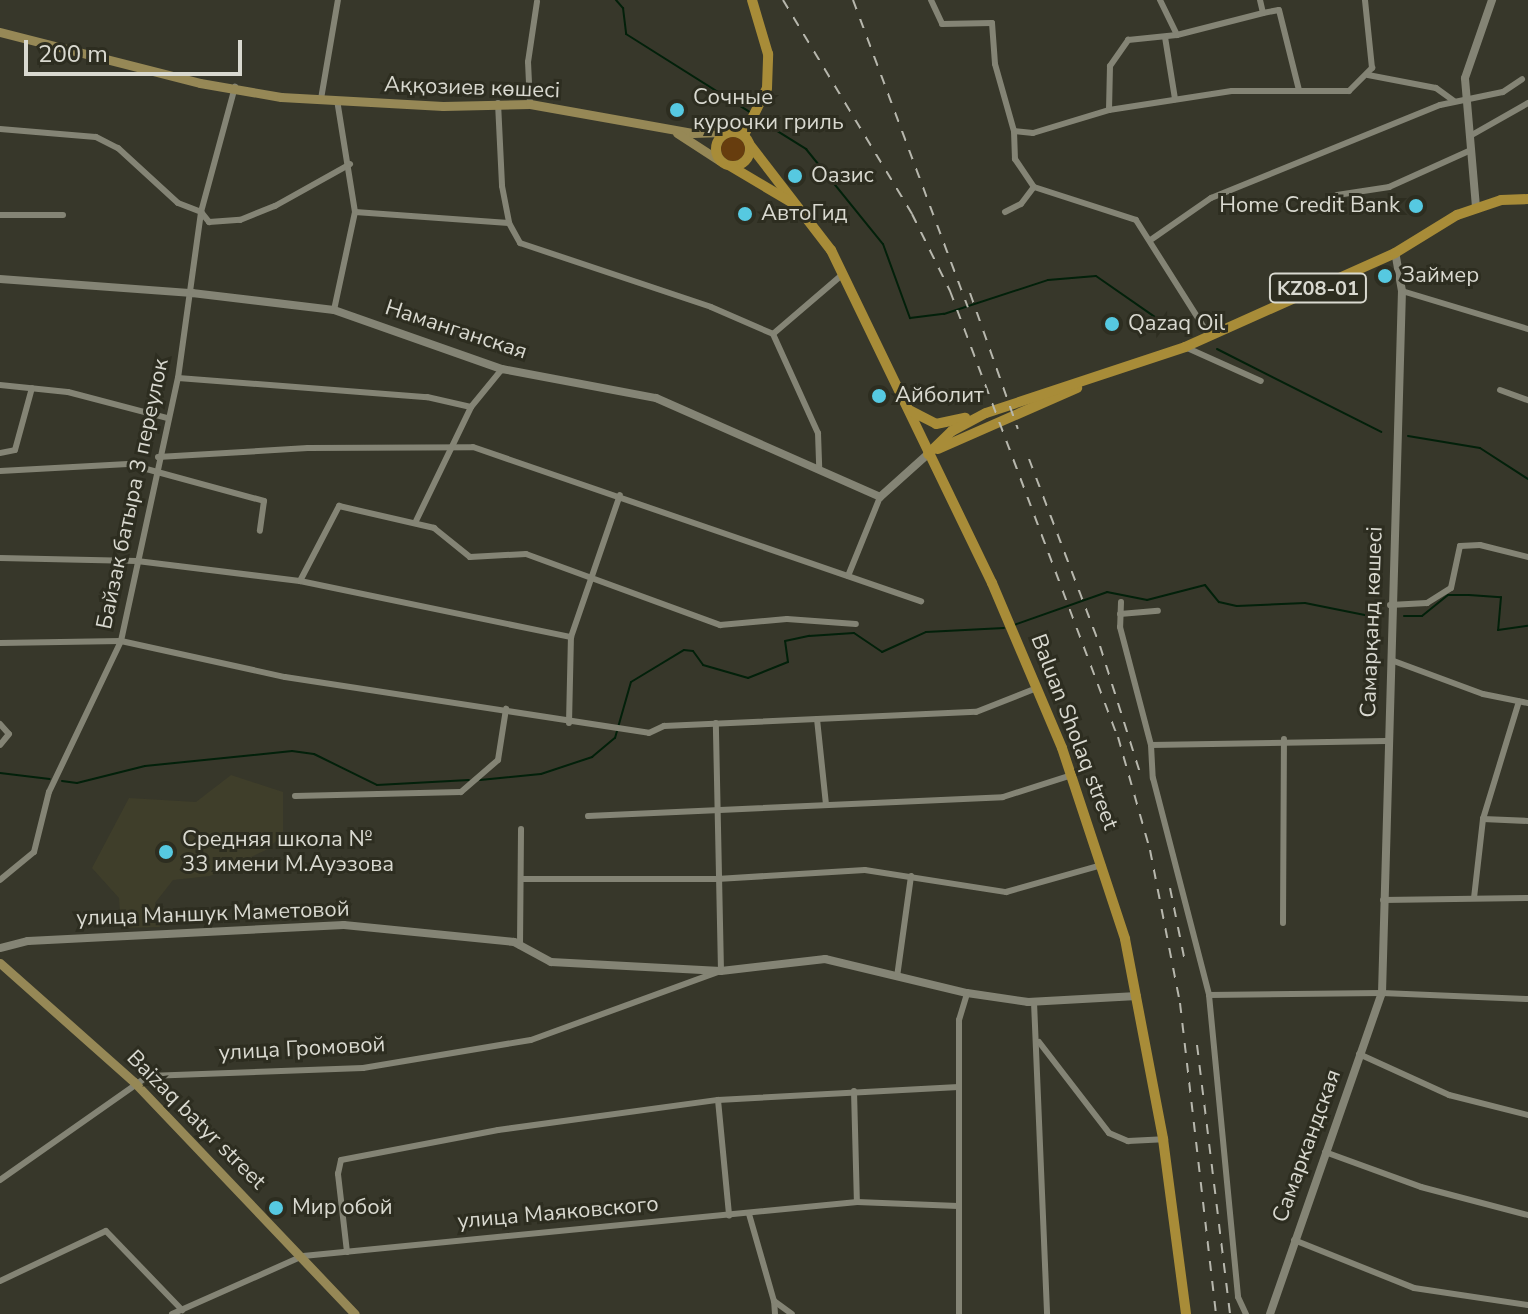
<!DOCTYPE html>
<meta charset="utf-8">
<style>
body{margin:0}
#map{position:relative;width:1528px;height:1314px;overflow:hidden;background:#37372a;font-family:"Nunito Sans",sans-serif}
div>[style]{position:absolute}
[style*='--x']{left:calc(var(--x)*1px);top:calc(var(--y)*1px);width:calc(var(--w)*1px);rotate:calc(var(--a)*1deg)}
.built>*{inset:0;background:#3f3e2a}
.green>*{inset:0;background:#673d0e}
.round{border-radius:50%}
.stream>*{height:2px;margin:-1px;padding:0 1px;transform-origin:1px;border-radius:1px;background:#02200a}
.minor>*{height:6px;margin:-3px;padding:0 3px;transform-origin:3px;border-radius:3px;background:#848475}
.tertiary>*{height:8px;margin:-4px;padding:0 4px;transform-origin:4px;border-radius:4px;background:#848475}
.secondary>*{height:9px;margin:-4.5px;padding:0 4.5px;transform-origin:4.5px;border-radius:4.5px;background:#968856}
.primary>*{height:10px;margin:-5px;padding:0 5px;transform-origin:5px;border-radius:5px;background:#a88c38}
.primary>.ring{margin:-5px;padding:0;box-sizing:content-box;background:none;border:10px solid #a88c38;border-radius:50%}
.rail>*{height:2px;margin-top:-1px;transform-origin:0;background:repeating-linear-gradient(90deg,#b7b7ad 0 10px,transparent 0 20px)}
.dots>*{width:22px;height:22px;translate:-50% -50%;box-sizing:border-box;border:4px solid #2d2d20;border-radius:50%}
span{translate:-50% -50%;white-space:nowrap;text-align:center;line-height:1.15;-webkit-text-stroke:6px #2d2d20;paint-order:stroke}
.shield-label span{padding:2px 6px;background:#2d2d20;border:2px solid;border-radius:6px;-webkit-text-stroke-width:0}
.shield-label{font-size:20px;color:#d9d9d0;font-weight:700}
.street-label{font-size:22px;color:#d9d9d0}
.poi-label{font-size:22px;color:#d9d9d0}
.left{translate:0 -50%;text-align:left}
.right{translate:-100% -50%;text-align:right}
.scale{position:absolute;left:24px;top:40px;width:218px;height:36px;box-sizing:border-box;border:4px solid #d9d9d0;border-top:0;padding-left:10px;font-size:24px;line-height:28px;white-space:nowrap;color:#d9d9d0;-webkit-text-stroke:6px #2d2d20;paint-order:stroke}
</style>
<div id="map">
<div class="built">
<i style="clip-path:polygon(231px 775px,283px 792px,283px 835px,266px 850px,210px 876px,173px 880px,155px 903px,160px 927px,121px 928px,119px 898px,92px 868px,129px 798px,196px 802px)"></i>
</div>
<div class="green">
<i class="round" style="left:721px;top:137px;width:24px;height:24px"></i>
</div>
<div class="stream">
<i style="--x:616;--y:0;--w:11;--a:49"></i>
<i style="--x:623;--y:8;--w:26;--a:83"></i>
<i style="--x:626;--y:34;--w:146;--a:32.2"></i>
<i style="--x:758;--y:119;--w:57;--a:32"></i>
<i style="--x:806;--y:149;--w:122;--a:51"></i>
<i style="--x:883;--y:244;--w:79;--a:70"></i>
<i style="--x:910;--y:318;--w:34;--a:-7"></i>
<i style="--x:944;--y:314;--w:109;--a:-18.1"></i>
<i style="--x:1048;--y:280;--w:48;--a:-4.8"></i>
<i style="--x:1096;--y:276;--w:72;--a:34.8"></i>
<i style="--x:1217;--y:349;--w:184;--a:26.8"></i>
<i style="--x:1408;--y:436;--w:73;--a:9.5"></i>
<i style="--x:1480;--y:448;--w:57;--a:32.9"></i>
<i style="--x:1404;--y:616;--w:18;--a:0"></i>
<i style="--x:1422;--y:616;--w:33;--a:-39"></i>
<i style="--x:1448;--y:595;--w:21;--a:0"></i>
<i style="--x:1469;--y:595;--w:32;--a:4"></i>
<i style="--x:1501;--y:597;--w:33;--a:95"></i>
<i style="--x:1498;--y:630;--w:30;--a:-8"></i>
<i style="--x:1014;--y:625;--w:99;--a:-19.5"></i>
<i style="--x:1107;--y:592;--w:41;--a:11.3"></i>
<i style="--x:1147;--y:600;--w:60;--a:-14.5"></i>
<i style="--x:1205;--y:585;--w:22;--a:51"></i>
<i style="--x:1219;--y:602;--w:18;--a:13"></i>
<i style="--x:1237;--y:606;--w:68;--a:-2.5"></i>
<i style="--x:1305;--y:603;--w:71;--a:11.3"></i>
<i style="--x:0;--y:773;--w:50;--a:6.8"></i>
<i style="--x:480;--y:780;--w:61;--a:-5.6"></i>
<i style="--x:541;--y:774;--w:54;--a:-18.4"></i>
<i style="--x:592;--y:757;--w:30;--a:-40"></i>
<i style="--x:615;--y:738;--w:58;--a:-74.1"></i>
<i style="--x:631;--y:682;--w:62;--a:-31.1"></i>
<i style="--x:684;--y:650;--w:9;--a:6"></i>
<i style="--x:693;--y:651;--w:17;--a:54"></i>
<i style="--x:703;--y:665;--w:47;--a:16.1"></i>
<i style="--x:748;--y:678;--w:43;--a:-21.8"></i>
<i style="--x:788;--y:662;--w:21;--a:-98"></i>
<i style="--x:785;--y:641;--w:25;--a:-12"></i>
<i style="--x:809;--y:636;--w:45;--a:-3.8"></i>
<i style="--x:854;--y:633;--w:34;--a:34"></i>
<i style="--x:882;--y:652;--w:48;--a:-24.4"></i>
<i style="--x:926;--y:632;--w:78;--a:-2.9"></i>
<i style="--x:62;--y:781;--w:15;--a:8"></i>
<i style="--x:77;--y:783;--w:70;--a:-14"></i>
<i style="--x:145;--y:766;--w:148;--a:-5.8"></i>
<i style="--x:292;--y:751;--w:22;--a:8"></i>
<i style="--x:314;--y:754;--w:70;--a:26.2"></i>
<i style="--x:377;--y:785;--w:92;--a:-3.1"></i>
</div>
<div class="minor">
<i style="--x:931;--y:0;--w:26;--a:65"></i>
<i style="--x:942;--y:24;--w:50;--a:-1.1"></i>
<i style="--x:992;--y:23;--w:41;--a:85.8"></i>
<i style="--x:995;--y:64;--w:70;--a:74.2"></i>
<i style="--x:1014;--y:131;--w:28;--a:88"></i>
<i style="--x:1015;--y:159;--w:34;--a:56"></i>
<i style="--x:1034;--y:187;--w:107;--a:17.9"></i>
<i style="--x:1136;--y:220;--w:138;--a:57.7"></i>
<i style="--x:1160;--y:0;--w:39;--a:64"></i>
<i style="--x:1260;--y:0;--w:13;--a:77"></i>
<i style="--x:1263;--y:13;--w:16;--a:-11"></i>
<i style="--x:1279;--y:10;--w:82;--a:76"></i>
<i style="--x:1165;--y:37;--w:63;--a:80.8"></i>
<i style="--x:1368;--y:75;--w:69;--a:10.8"></i>
<i style="--x:1436;--y:88;--w:22;--a:36"></i>
<i style="--x:321;--y:99;--w:100;--a:-80.3"></i>
<i style="--x:498;--y:103;--w:83;--a:87.2"></i>
<i style="--x:502;--y:186;--w:38;--a:79"></i>
<i style="--x:509;--y:223;--w:23;--a:61"></i>
<i style="--x:520;--y:243;--w:201;--a:18.5"></i>
<i style="--x:711;--y:307;--w:68;--a:23.5"></i>
<i style="--x:773;--y:334;--w:109;--a:65.6"></i>
<i style="--x:818;--y:433;--w:34;--a:88"></i>
<i style="--x:530;--y:104;--w:42;--a:-92.7"></i>
<i style="--x:528;--y:62;--w:61;--a:-81.5"></i>
<i style="--x:1109;--y:110;--w:44;--a:-88.7"></i>
<i style="--x:1110;--y:66;--w:32;--a:-55"></i>
<i style="--x:1128;--y:40;--w:49;--a:-5.8"></i>
<i style="--x:1177;--y:35;--w:89;--a:-14.3"></i>
<i style="--x:0;--y:129;--w:96;--a:4.8"></i>
<i style="--x:96;--y:137;--w:25;--a:27"></i>
<i style="--x:118;--y:148;--w:81;--a:42.5"></i>
<i style="--x:178;--y:203;--w:25;--a:21"></i>
<i style="--x:201;--y:212;--w:13;--a:51"></i>
<i style="--x:209;--y:222;--w:31;--a:-4"></i>
<i style="--x:240;--y:220;--w:38;--a:-22"></i>
<i style="--x:275;--y:206;--w:86;--a:-29.2"></i>
<i style="--x:1014;--y:131;--w:19;--a:6"></i>
<i style="--x:1033;--y:133;--w:79;--a:-16.8"></i>
<i style="--x:1109;--y:110;--w:124;--a:-8.8"></i>
<i style="--x:1232;--y:91;--w:117;--a:0"></i>
<i style="--x:1349;--y:91;--w:33;--a:-45"></i>
<i style="--x:1372;--y:68;--w:68;--a:-95.9"></i>
<i style="--x:1470;--y:136;--w:67;--a:-29.6"></i>
<i style="--x:1337;--y:195;--w:53;--a:-8.7"></i>
<i style="--x:1389;--y:187;--w:90;--a:-24.3"></i>
<i style="--x:355;--y:212;--w:154;--a:4.1"></i>
<i style="--x:1005;--y:212;--w:18;--a:-27"></i>
<i style="--x:1021;--y:204;--w:21;--a:-53"></i>
<i style="--x:0;--y:215;--w:63;--a:0"></i>
<i style="--x:1152;--y:239;--w:72;--a:-34.8"></i>
<i style="--x:1211;--y:198;--w:247;--a:-22.1"></i>
<i style="--x:1440;--y:105;--w:64;--a:-11.7"></i>
<i style="--x:1503;--y:92;--w:23;--a:-34"></i>
<i style="--x:1402;--y:291;--w:132;--a:16.8"></i>
<i style="--x:334;--y:310;--w:100;--a:-77.9"></i>
<i style="--x:355;--y:212;--w:113;--a:-99.1"></i>
<i style="--x:773;--y:334;--w:92;--a:-40.6"></i>
<i style="--x:1185;--y:347;--w:83;--a:24.1"></i>
<i style="--x:178;--y:378;--w:250;--a:4.4"></i>
<i style="--x:427;--y:397;--w:45;--a:12.8"></i>
<i style="--x:0;--y:385;--w:68;--a:5.9"></i>
<i style="--x:68;--y:392;--w:102;--a:14.7"></i>
<i style="--x:1500;--y:390;--w:30;--a:20"></i>
<i style="--x:0;--y:453;--w:15;--a:-11"></i>
<i style="--x:15;--y:450;--w:64;--a:-74.7"></i>
<i style="--x:158;--y:457;--w:150;--a:-3.4"></i>
<i style="--x:308;--y:448;--w:165;--a:-0.3"></i>
<i style="--x:473;--y:447;--w:474;--a:19"></i>
<i style="--x:0;--y:471;--w:128;--a:-3.1"></i>
<i style="--x:128;--y:464;--w:141;--a:15.2"></i>
<i style="--x:264;--y:501;--w:30;--a:98"></i>
<i style="--x:416;--y:521;--w:127;--a:-64.2"></i>
<i style="--x:471;--y:407;--w:49;--a:-50.8"></i>
<i style="--x:0;--y:558;--w:137;--a:1.3"></i>
<i style="--x:137;--y:561;--w:164;--a:7"></i>
<i style="--x:300;--y:581;--w:277;--a:11.7"></i>
<i style="--x:848;--y:576;--w:85;--a:-67.9"></i>
<i style="--x:300;--y:581;--w:85;--a:-62.5"></i>
<i style="--x:339;--y:506;--w:98;--a:13"></i>
<i style="--x:434;--y:528;--w:46;--a:38.9"></i>
<i style="--x:470;--y:557;--w:56;--a:-3.1"></i>
<i style="--x:526;--y:554;--w:207;--a:20.1"></i>
<i style="--x:720;--y:625;--w:67;--a:-5.1"></i>
<i style="--x:787;--y:619;--w:69;--a:4.1"></i>
<i style="--x:1121;--y:602;--w:25;--a:92"></i>
<i style="--x:1120;--y:627;--w:122;--a:75.3"></i>
<i style="--x:1151;--y:745;--w:33;--a:87"></i>
<i style="--x:1153;--y:778;--w:224;--a:75.5"></i>
<i style="--x:1209;--y:995;--w:303;--a:84.5"></i>
<i style="--x:1238;--y:1297;--w:19;--a:65"></i>
<i style="--x:1390;--y:605;--w:37;--a:-3"></i>
<i style="--x:1427;--y:603;--w:28;--a:-32"></i>
<i style="--x:1451;--y:588;--w:43;--a:-77.9"></i>
<i style="--x:1460;--y:546;--w:20;--a:-3"></i>
<i style="--x:1480;--y:545;--w:49;--a:14"></i>
<i style="--x:1120;--y:614;--w:38;--a:-5"></i>
<i style="--x:0;--y:643;--w:121;--a:-0.9"></i>
<i style="--x:121;--y:641;--w:168;--a:12.4"></i>
<i style="--x:285;--y:677;--w:368;--a:8.7"></i>
<i style="--x:649;--y:733;--w:17;--a:-25"></i>
<i style="--x:664;--y:726;--w:312;--a:-2.6"></i>
<i style="--x:976;--y:712;--w:66;--a:-21.5"></i>
<i style="--x:1391;--y:660;--w:98;--a:20.3"></i>
<i style="--x:1483;--y:694;--w:46;--a:11.3"></i>
<i style="--x:817;--y:719;--w:86;--a:84"></i>
<i style="--x:569;--y:723;--w:86;--a:-88.7"></i>
<i style="--x:571;--y:637;--w:150;--a:-71"></i>
<i style="--x:0;--y:724;--w:13;--a:48"></i>
<i style="--x:9;--y:734;--w:14;--a:129"></i>
<i style="--x:1151;--y:745;--w:235;--a:-1"></i>
<i style="--x:295;--y:796;--w:166;--a:-1.4"></i>
<i style="--x:461;--y:792;--w:49;--a:-40.9"></i>
<i style="--x:498;--y:760;--w:52;--a:-81.1"></i>
<i style="--x:588;--y:816;--w:415;--a:-2.6"></i>
<i style="--x:1003;--y:797;--w:72;--a:-17.7"></i>
<i style="--x:1483;--y:819;--w:45;--a:2.5"></i>
<i style="--x:523;--y:879;--w:194;--a:0"></i>
<i style="--x:717;--y:879;--w:148;--a:-3.5"></i>
<i style="--x:865;--y:870;--w:143;--a:8.9"></i>
<i style="--x:1006;--y:892;--w:100;--a:-15.7"></i>
<i style="--x:0;--y:880;--w:44;--a:-39.5"></i>
<i style="--x:34;--y:852;--w:62;--a:-76"></i>
<i style="--x:49;--y:792;--w:167;--a:-64.5"></i>
<i style="--x:121;--y:641;--w:269;--a:-77.8"></i>
<i style="--x:178;--y:378;--w:168;--a:-82.1"></i>
<i style="--x:201;--y:212;--w:130;--a:-74.8"></i>
<i style="--x:1474;--y:898;--w:80;--a:-83.5"></i>
<i style="--x:1483;--y:819;--w:123;--a:-73"></i>
<i style="--x:1383;--y:900;--w:145;--a:-0.8"></i>
<i style="--x:1283;--y:923;--w:184;--a:-89.7"></i>
<i style="--x:520;--y:946;--w:117;--a:-89.5"></i>
<i style="--x:897;--y:977;--w:102;--a:-82.1"></i>
<i style="--x:1209;--y:995;--w:173;--a:-0.7"></i>
<i style="--x:1382;--y:993;--w:146;--a:2.4"></i>
<i style="--x:1034;--y:1002;--w:312;--a:87.6"></i>
<i style="--x:1039;--y:1042;--w:115;--a:52.4"></i>
<i style="--x:1109;--y:1133;--w:21;--a:23"></i>
<i style="--x:1128;--y:1141;--w:35;--a:-3"></i>
<i style="--x:1359;--y:1054;--w:99;--a:24.5"></i>
<i style="--x:1449;--y:1095;--w:81;--a:14.2"></i>
<i style="--x:854;--y:1091;--w:111;--a:88.5"></i>
<i style="--x:718;--y:1100;--w:116;--a:84.5"></i>
<i style="--x:1325;--y:1152;--w:102;--a:20"></i>
<i style="--x:1421;--y:1187;--w:111;--a:14.7"></i>
<i style="--x:0;--y:1180;--w:181;--a:-35.1"></i>
<i style="--x:148;--y:1076;--w:215;--a:-2.1"></i>
<i style="--x:363;--y:1068;--w:170;--a:-9.5"></i>
<i style="--x:531;--y:1040;--w:202;--a:-20"></i>
<i style="--x:721;--y:971;--w:248;--a:-91.2"></i>
<i style="--x:749;--y:1214;--w:91;--a:74"></i>
<i style="--x:1294;--y:1240;--w:129;--a:21.8"></i>
<i style="--x:1414;--y:1288;--w:115;--a:8.5"></i>
<i style="--x:347;--y:1252;--w:79;--a:-96.6"></i>
<i style="--x:338;--y:1174;--w:14;--a:-78"></i>
<i style="--x:341;--y:1160;--w:160;--a:-10.8"></i>
<i style="--x:498;--y:1130;--w:222;--a:-7.8"></i>
<i style="--x:718;--y:1100;--w:241;--a:-3.1"></i>
<i style="--x:0;--y:1281;--w:117;--a:-25.3"></i>
<i style="--x:106;--y:1231;--w:110;--a:46.1"></i>
<i style="--x:172;--y:1314;--w:143;--a:-23.9"></i>
<i style="--x:303;--y:1256;--w:557;--a:-5.57"></i>
<i style="--x:857;--y:1202;--w:101;--a:2.3"></i>
<i style="--x:775;--y:1314;--w:13;--a:-94"></i>
<i style="--x:774;--y:1301;--w:22;--a:36"></i>
<i style="--x:959;--y:1314;--w:294;--a:-90"></i>
<i style="--x:959;--y:1020;--w:28;--a:-73"></i>
</div>
<div class="tertiary">
<i style="--x:1476;--y:207;--w:129;--a:-94.9"></i>
<i style="--x:1465;--y:78;--w:83;--a:-70.9"></i>
<i style="--x:0;--y:279;--w:193;--a:4.2"></i>
<i style="--x:192;--y:293;--w:143;--a:6.8"></i>
<i style="--x:334;--y:310;--w:178;--a:19.4"></i>
<i style="--x:502;--y:369;--w:157;--a:10.7"></i>
<i style="--x:656;--y:398;--w:245;--a:23.8"></i>
<i style="--x:880;--y:497;--w:64;--a:-41.9"></i>
<i style="--x:0;--y:948;--w:29;--a:-14"></i>
<i style="--x:28;--y:941;--w:316;--a:-2.9"></i>
<i style="--x:344;--y:925;--w:171;--a:5.7"></i>
<i style="--x:514;--y:942;--w:42;--a:28.4"></i>
<i style="--x:551;--y:962;--w:170;--a:3"></i>
<i style="--x:721;--y:971;--w:105;--a:-6.6"></i>
<i style="--x:825;--y:959;--w:146;--a:13.5"></i>
<i style="--x:967;--y:993;--w:62;--a:8.4"></i>
<i style="--x:1028;--y:1002;--w:109;--a:-3.2"></i>
<i style="--x:1270;--y:1314;--w:340;--a:-70.8"></i>
<i style="--x:1382;--y:993;--w:702;--a:-88.37"></i>
<i style="--x:1402;--y:291;--w:39;--a:-100"></i>
</div>
<div class="secondary">
<i style="--x:0;--y:32;--w:206;--a:14.3"></i>
<i style="--x:200;--y:83;--w:82;--a:9.8"></i>
<i style="--x:281;--y:97;--w:162;--a:3.2"></i>
<i style="--x:443;--y:106;--w:87;--a:-1.3"></i>
<i style="--x:530;--y:104;--w:166;--a:10.1"></i>
<i style="--x:693;--y:133;--w:37;--a:-2"></i>
<i style="--x:677;--y:133;--w:51;--a:33.1"></i>
<i style="--x:0;--y:963;--w:179;--a:41.6"></i>
<i style="--x:134;--y:1082;--w:320;--a:46.4"></i>
</div>
<div class="primary">
<i class="ring" style="left:716px;top:132px;width:24px;height:24px"></i>
<i style="--x:744;--y:135;--w:52;--a:-63.9"></i>
<i style="--x:767;--y:88;--w:34;--a:-88"></i>
<i style="--x:768;--y:54;--w:56;--a:-106.5"></i>
<i style="--x:750;--y:145;--w:133;--a:52.4"></i>
<i style="--x:831;--y:250;--w:370;--a:64.2"></i>
<i style="--x:992;--y:583;--w:179;--a:67"></i>
<i style="--x:1062;--y:748;--w:201;--a:71.7"></i>
<i style="--x:1125;--y:939;--w:204;--a:79.2"></i>
<i style="--x:1163;--y:1139;--w:177;--a:82.5"></i>
<i style="--x:732;--y:167;--w:69;--a:30.7"></i>
<i style="--x:909;--y:410;--w:30;--a:27"></i>
<i style="--x:936;--y:424;--w:30;--a:-12"></i>
<i style="--x:938;--y:449;--w:152;--a:-23.7"></i>
<i style="--x:928;--y:454;--w:33;--a:-44"></i>
<i style="--x:952;--y:431;--w:38;--a:-28"></i>
<i style="--x:986;--y:413;--w:210;--a:-18.3"></i>
<i style="--x:1185;--y:347;--w:230;--a:-24.1"></i>
<i style="--x:1395;--y:253;--w:73;--a:-31.5"></i>
<i style="--x:1457;--y:215;--w:46;--a:-18.8"></i>
<i style="--x:1501;--y:200;--w:27;--a:-2"></i>
</div>
<div class="rail">
<i style="--x:783;--y:0;--w:250;--a:58.9"></i>
<i style="--x:912;--y:214;--w:86;--a:63.7"></i>
<i style="--x:950;--y:291;--w:477;--a:69.4"></i>
<i style="--x:1118;--y:737;--w:117;--a:74.2"></i>
<i style="--x:1150;--y:850;--w:156;--a:78.9"></i>
<i style="--x:1180;--y:1003;--w:313;--a:83.4"></i>
<i style="--x:853;--y:0;--w:328;--a:69.5"></i>
<i style="--x:970;--y:293;--w:144;--a:70.6"></i>
<i style="--x:1029;--y:459;--w:200;--a:69.2"></i>
<i style="--x:1100;--y:646;--w:139;--a:72.5"></i>
<i style="--x:1170;--y:888;--w:76;--a:78.5"></i>
<i style="--x:1197;--y:1045;--w:271;--a:83"></i>
</div>
<div class="dots">
<i style="left:677px;top:110px;background:#56c9e1"></i>
<i style="left:795px;top:176px;background:#56c9e1"></i>
<i style="left:1416px;top:206px;background:#56c9e1"></i>
<i style="left:745px;top:214px;background:#56c9e1"></i>
<i style="left:1385px;top:276px;background:#56c9e1"></i>
<i style="left:1112px;top:324px;background:#56c9e1"></i>
<i style="left:879px;top:396px;background:#56c9e1"></i>
<i style="left:166px;top:852px;background:#56c9e1"></i>
<i style="left:276px;top:1208px;background:#56c9e1"></i>
</div>
<div class="shield-label">
<span style="left:1318px;top:288px">KZ08-01</span>
</div>
<div class="street-label">
<span style="left:472px;top:88px;rotate:2deg">Аққозиев көшесі</span>
<span style="left:456px;top:330px;rotate:18deg">Наманганская</span>
<span style="left:133px;top:494px;rotate:-78deg">Байзак батыра 3 переулок</span>
<span style="left:1372px;top:622px;rotate:-88deg">Самарқанд көшесі</span>
<span style="left:1074px;top:732px;rotate:69deg">Baluan Sholaq street</span>
<span style="left:213px;top:914px;rotate:-2deg">улица Маншук Маметовой</span>
<span style="left:302px;top:1049px;rotate:-3deg">улица Громовой</span>
<span style="left:196px;top:1120px;rotate:45deg">Baizaq batyr street</span>
<span style="left:1307px;top:1146px;rotate:-70deg">Самаркандская</span>
<span style="left:558px;top:1213px;rotate:-5deg">улица Маяковского</span>
</div>
<div class="poi-label">
<span class="left" style="left:693px;top:110px">Сочные<br>курочки гриль</span>
<span class="left" style="left:811px;top:176px">Оазис</span>
<span class="right" style="left:1400px;top:206px">Home Credit Bank</span>
<span class="left" style="left:761px;top:214px">АвтоГид</span>
<span class="left" style="left:1401px;top:276px">Займер</span>
<span class="left" style="left:1128px;top:324px">Qazaq Oil</span>
<span class="left" style="left:895px;top:396px">Айболит</span>
<span class="left" style="left:182px;top:852px">Средняя школа №<br>33 имени М.Ауэзова</span>
<span class="left" style="left:292px;top:1208px">Мир обой</span>
</div>
<div class="scale">200 m</div>
</div>
